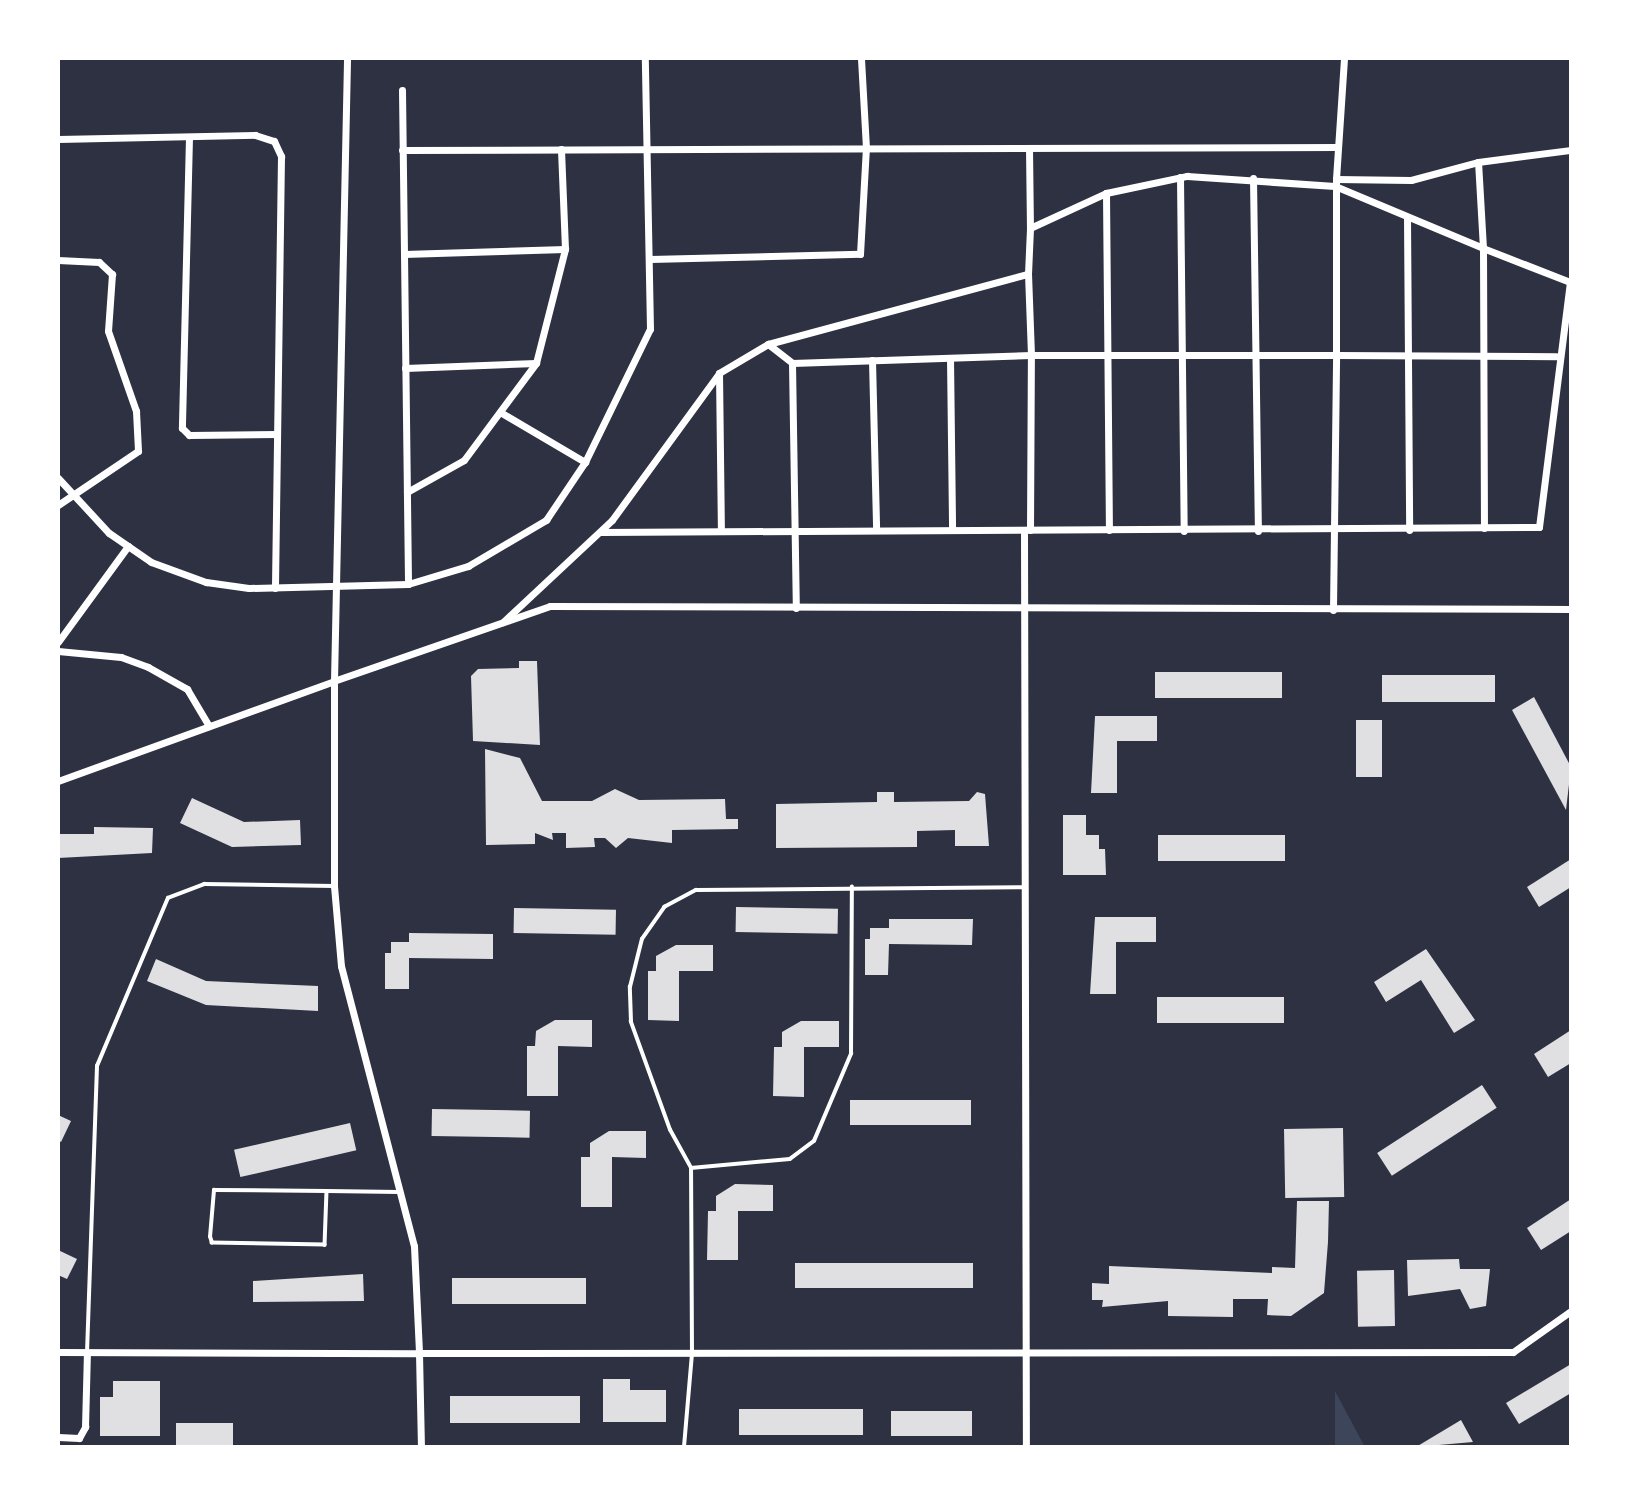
<!DOCTYPE html>
<style>
body{margin:0}
#map{position:relative;width:1629px;height:1505px;overflow:hidden;background:#2d3142;font-family:Signika,sans-serif}
div>[style]{position:absolute}
[style*='--x']{left:calc(var(--x)*1px);top:calc(var(--y)*1px);width:calc(var(--w)*1px);rotate:calc(var(--a)*1deg)}
.green>*{inset:0;background:#3c4559}
.building>*{inset:0;background:#e0e0e3;transform-origin:0 0}
.service>*{height:3.5px;margin:-1.75px;padding:0 1.75px;transform-origin:1.75px;border-radius:1.75px;background:#fff}
.minor>*{height:7px;margin:-3.5px;padding:0 3.5px;transform-origin:3.5px;border-radius:3.5px;background:#fff}
span{translate:-50% -50%;white-space:nowrap;text-align:center;line-height:1.15;-webkit-text-stroke:5px #fff;paint-order:stroke}
.frame{position:absolute;inset:0;border:60px solid #fff;pointer-events:none}
</style>
<div id="map">
<div class="green">
<i style="clip-path:polygon(1335px 1391px,1365px 1447px,1335px 1447px)"></i>
</div>
<div class="building">
<i style="clip-path:polygon(519px 661px,537px 661px,540px 745px,473px 741px,471px 676px,478px 669px,519px 668px)"></i>
<i style="left:1282px;top:672px;width:26px;height:127px;rotate:90deg"></i>
<i style="left:1495px;top:675px;width:27px;height:113px;rotate:90deg"></i>
<i style="clip-path:polygon(1534px 697px,1571px 767px,1566px 810px,1512px 710px)"></i>
<i style="clip-path:polygon(1095px 716px,1157px 716px,1157px 741px,1117px 741px,1117px 793px,1091px 793px)"></i>
<i style="left:1356px;top:720px;width:26px;height:57px"></i>
<i style="clip-path:polygon(485px 749px,520px 758px,542px 801px,592px 801px,615px 789px,639px 800px,725px 799px,726px 819px,738px 819px,738px 829px,672px 830px,672px 843px,628px 838px,616px 848px,605px 838px,594px 838px,595px 847px,566px 848px,566px 833px,552px 833px,553px 840px,535px 833px,535px 844px,486px 845px)"></i>
<i style="clip-path:polygon(877px 792px,894px 792px,894px 802px,969px 801px,977px 792px,985px 794px,989px 846px,955px 846px,955px 830px,917px 831px,917px 847px,776px 848px,776px 804px,877px 802px)"></i>
<i style="clip-path:polygon(192px 798px,244px 822px,300px 820px,301px 845px,232px 847px,180px 823px)"></i>
<i style="clip-path:polygon(1063px 815px,1086px 815px,1086px 835px,1099px 835px,1099px 849px,1105px 849px,1106px 875px,1063px 875px)"></i>
<i style="clip-path:polygon(94px 827px,153px 828px,152px 853px,58px 858px,58px 834px,94px 834px)"></i>
<i style="left:1285px;top:835px;width:26px;height:127px;rotate:90deg"></i>
<i style="clip-path:polygon(1571px 859px,1571px 887px,1539px 907px,1527px 887px)"></i>
<i style="left:736px;top:907px;width:102px;height:25px;rotate:1deg"></i>
<i style="left:514px;top:908px;width:102px;height:25px;rotate:1deg"></i>
<i style="clip-path:polygon(1095px 917px,1156px 917px,1156px 942px,1116px 942px,1116px 994px,1090px 994px)"></i>
<i style="clip-path:polygon(889px 919px,973px 919px,972px 945px,889px 944px,888px 975px,865px 975px,865px 939px,870px 939px,870px 928px,889px 928px)"></i>
<i style="clip-path:polygon(409px 933px,493px 934px,493px 959px,409px 958px,409px 989px,385px 989px,385px 953px,391px 953px,391px 942px,409px 942px)"></i>
<i style="clip-path:polygon(676px 945px,713px 945px,713px 971px,679px 971px,679px 1021px,648px 1020px,648px 971px,656px 971px,656px 956px)"></i>
<i style="clip-path:polygon(1426px 949px,1475px 1020px,1454px 1033px,1421px 980px,1386px 1002px,1374px 982px)"></i>
<i style="clip-path:polygon(156px 959px,206px 981px,318px 986px,318px 1011px,206px 1005px,147px 981px)"></i>
<i style="left:1284px;top:997px;width:26px;height:127px;rotate:90deg"></i>
<i style="clip-path:polygon(592px 1020px,592px 1047px,558px 1046px,558px 1096px,527px 1096px,527px 1046px,535px 1046px,536px 1031px,555px 1020px)"></i>
<i style="clip-path:polygon(801px 1021px,839px 1021px,839px 1047px,804px 1047px,804px 1097px,773px 1096px,774px 1047px,782px 1047px,782px 1032px)"></i>
<i style="clip-path:polygon(1571px 1030px,1571px 1063px,1548px 1077px,1534px 1054px)"></i>
<i style="left:1482px;top:1085px;width:27px;height:125px;rotate:57deg"></i>
<i style="left:850px;top:1100px;width:121px;height:25px"></i>
<i style="left:432px;top:1109px;width:98px;height:27px;rotate:1deg"></i>
<i style="clip-path:polygon(58px 1115px,71px 1121px,61px 1142px,58px 1140px)"></i>
<i style="left:350px;top:1123px;width:28px;height:119px;rotate:77deg"></i>
<i style="left:1343px;top:1128px;width:69px;height:59px;rotate:89deg"></i>
<i style="clip-path:polygon(609px 1131px,646px 1131px,646px 1158px,612px 1157px,612px 1207px,581px 1207px,581px 1157px,590px 1157px,590px 1143px)"></i>
<i style="clip-path:polygon(735px 1184px,773px 1185px,773px 1211px,738px 1211px,738px 1260px,707px 1260px,708px 1211px,716px 1211px,716px 1196px)"></i>
<i style="clip-path:polygon(1571px 1199px,1571px 1231px,1541px 1250px,1527px 1228px)"></i>
<i style="clip-path:polygon(1297px 1201px,1329px 1201px,1328px 1242px,1324px 1293px,1291px 1316px,1267px 1315px,1268px 1299px,1233px 1299px,1233px 1317px,1168px 1316px,1168px 1301px,1102px 1307px,1103px 1300px,1092px 1300px,1092px 1283px,1109px 1284px,1109px 1266px,1272px 1273px,1272px 1267px,1295px 1268px)"></i>
<i style="clip-path:polygon(58px 1250px,77px 1259px,67px 1279px,58px 1275px)"></i>
<i style="clip-path:polygon(1459px 1259px,1460px 1269px,1490px 1269px,1486px 1306px,1470px 1309px,1460px 1289px,1408px 1296px,1407px 1260px)"></i>
<i style="left:795px;top:1263px;width:178px;height:25px"></i>
<i style="left:1394px;top:1270px;width:56px;height:37px;rotate:89deg"></i>
<i style="clip-path:polygon(363px 1274px,364px 1301px,253px 1302px,253px 1281px)"></i>
<i style="left:452px;top:1278px;width:134px;height:26px"></i>
<i style="clip-path:polygon(1571px 1364px,1571px 1393px,1519px 1424px,1506px 1403px)"></i>
<i style="clip-path:polygon(603px 1379px,630px 1379px,630px 1390px,666px 1390px,666px 1422px,603px 1422px)"></i>
<i style="clip-path:polygon(113px 1381px,160px 1381px,160px 1436px,100px 1436px,100px 1397px,113px 1397px)"></i>
<i style="left:450px;top:1396px;width:130px;height:27px"></i>
<i style="left:739px;top:1409px;width:124px;height:26px"></i>
<i style="left:891px;top:1411px;width:81px;height:25px"></i>
<i style="clip-path:polygon(1461px 1420px,1473px 1442px,1416px 1447px)"></i>
<i style="left:176px;top:1423px;width:57px;height:24px"></i>
</div>
<div class="service">
<i style="--x:691;--y:1168;--w:99;--a:-5.2"></i>
<i style="--x:790;--y:1159;--w:30;--a:-37"></i>
<i style="--x:814;--y:1141;--w:95;--a:-67"></i>
<i style="--x:851;--y:1054;--w:167;--a:-89.7"></i>
<i style="--x:327;--y:1191;--w:54;--a:92.1"></i>
<i style="--x:325;--y:1245;--w:113;--a:-179"></i>
<i style="--x:212;--y:1243;--w:6;--a:-108"></i>
<i style="--x:210;--y:1237;--w:47;--a:-85.1"></i>
<i style="--x:214;--y:1190;--w:113;--a:0.5"></i>
<i style="--x:327;--y:1191;--w:72;--a:0.8"></i>
<i style="--x:87;--y:1353;--w:287;--a:-88"></i>
<i style="--x:97;--y:1066;--w:182;--a:-67.1"></i>
<i style="--x:168;--y:898;--w:39;--a:-21"></i>
<i style="--x:204;--y:884;--w:130;--a:0.9"></i>
<i style="--x:684;--y:1447;--w:94;--a:-85.1"></i>
<i style="--x:692;--y:1353;--w:185;--a:-90.3"></i>
<i style="--x:691;--y:1168;--w:43;--a:-118.9"></i>
<i style="--x:670;--y:1130;--w:115;--a:-109.9"></i>
<i style="--x:631;--y:1022;--w:35;--a:-92"></i>
<i style="--x:630;--y:987;--w:49;--a:-76"></i>
<i style="--x:642;--y:939;--w:39;--a:-55"></i>
<i style="--x:664;--y:907;--w:36;--a:-28"></i>
<i style="--x:696;--y:890;--w:327;--a:-0.5"></i>
</div>
<div class="minor">
<i style="--x:402;--y:90;--w:494;--a:89.3"></i>
<i style="--x:189;--y:137;--w:291;--a:91.4"></i>
<i style="--x:182;--y:428;--w:10;--a:45"></i>
<i style="--x:189;--y:435;--w:88;--a:-0.7"></i>
<i style="--x:58;--y:139;--w:197;--a:-1.2"></i>
<i style="--x:255;--y:135;--w:20;--a:18"></i>
<i style="--x:274;--y:141;--w:17;--a:65"></i>
<i style="--x:281;--y:156;--w:432;--a:90.8"></i>
<i style="--x:1029;--y:148;--w:80;--a:89.3"></i>
<i style="--x:402;--y:150;--w:936;--a:-0.18"></i>
<i style="--x:1180;--y:177;--w:354;--a:89.4"></i>
<i style="--x:1253;--y:178;--w:353;--a:89.2"></i>
<i style="--x:1336;--y:179;--w:121;--a:-86.2"></i>
<i style="--x:1106;--y:193;--w:337;--a:89.5"></i>
<i style="--x:1407;--y:217;--w:313;--a:89.6"></i>
<i style="--x:404;--y:254;--w:161;--a:-1.8"></i>
<i style="--x:650;--y:259;--w:210;--a:-1.4"></i>
<i style="--x:860;--y:254;--w:106;--a:-86.8"></i>
<i style="--x:866;--y:148;--w:90;--a:-93.2"></i>
<i style="--x:58;--y:260;--w:41;--a:2.8"></i>
<i style="--x:99;--y:262;--w:18;--a:43"></i>
<i style="--x:112;--y:274;--w:57;--a:94"></i>
<i style="--x:108;--y:331;--w:85;--a:70.7"></i>
<i style="--x:136;--y:411;--w:40;--a:87.1"></i>
<i style="--x:138;--y:451;--w:97;--a:146"></i>
<i style="--x:768;--y:344;--w:269;--a:-15.1"></i>
<i style="--x:1028;--y:274;--w:46;--a:-87.5"></i>
<i style="--x:1030;--y:228;--w:84;--a:-24.7"></i>
<i style="--x:1106;--y:193;--w:83;--a:-11.9"></i>
<i style="--x:1187;--y:176;--w:148;--a:3.9"></i>
<i style="--x:1335;--y:186;--w:160;--a:22.7"></i>
<i style="--x:1483;--y:248;--w:280;--a:89.8"></i>
<i style="--x:950;--y:358;--w:172;--a:89.3"></i>
<i style="--x:872;--y:360;--w:168;--a:88.6"></i>
<i style="--x:792;--y:363;--w:245;--a:89.1"></i>
<i style="--x:405;--y:368;--w:131;--a:-2.2"></i>
<i style="--x:719;--y:373;--w:156;--a:89.3"></i>
<i style="--x:500;--y:412;--w:99;--a:30.5"></i>
<i style="--x:58;--y:478;--w:75;--a:47.2"></i>
<i style="--x:109;--y:533;--w:51;--a:34.6"></i>
<i style="--x:151;--y:562;--w:59;--a:20"></i>
<i style="--x:206;--y:582;--w:43;--a:7.9"></i>
<i style="--x:249;--y:588;--w:159;--a:-1.4"></i>
<i style="--x:408;--y:584;--w:63;--a:-16.7"></i>
<i style="--x:468;--y:566;--w:91;--a:-30.5"></i>
<i style="--x:546;--y:520;--w:70;--a:-56.1"></i>
<i style="--x:585;--y:462;--w:148;--a:-64"></i>
<i style="--x:650;--y:329;--w:271;--a:-91.1"></i>
<i style="--x:407;--y:492;--w:65;--a:-29.3"></i>
<i style="--x:464;--y:460;--w:121;--a:-53.4"></i>
<i style="--x:536;--y:363;--w:118;--a:-75.7"></i>
<i style="--x:565;--y:249;--w:100;--a:-92.3"></i>
<i style="--x:1024;--y:530;--w:917;--a:89.88"></i>
<i style="--x:1030;--y:530;--w:175;--a:-89.7"></i>
<i style="--x:1031;--y:355;--w:305;--a:0"></i>
<i style="--x:1336;--y:355;--w:176;--a:-90"></i>
<i style="--x:1336;--y:179;--w:75;--a:0.8"></i>
<i style="--x:1411;--y:180;--w:69;--a:-15"></i>
<i style="--x:601;--y:532;--w:938;--a:-0.31"></i>
<i style="--x:1539;--y:527;--w:247;--a:-82.8"></i>
<i style="--x:1570;--y:282;--w:93;--a:-158.7"></i>
<i style="--x:1483;--y:248;--w:86;--a:-93.3"></i>
<i style="--x:1478;--y:162;--w:94;--a:-7.4"></i>
<i style="--x:1571;--y:609;--w:1021;--a:-179.83"></i>
<i style="--x:550;--y:606;--w:229;--a:160.9"></i>
<i style="--x:334;--y:681;--w:205;--a:90"></i>
<i style="--x:334;--y:886;--w:80;--a:85"></i>
<i style="--x:341;--y:966;--w:289;--a:75.4"></i>
<i style="--x:414;--y:1246;--w:107;--a:87.3"></i>
<i style="--x:419;--y:1353;--w:1094;--a:-0.05"></i>
<i style="--x:1513;--y:1352;--w:71;--a:-35.3"></i>
<i style="--x:1333;--y:610;--w:255;--a:-89.3"></i>
<i style="--x:1336;--y:355;--w:220;--a:0.3"></i>
<i style="--x:503;--y:622;--w:149;--a:-43.1"></i>
<i style="--x:612;--y:520;--w:182;--a:-53.9"></i>
<i style="--x:719;--y:373;--w:57;--a:-30.6"></i>
<i style="--x:768;--y:344;--w:31;--a:38"></i>
<i style="--x:792;--y:363;--w:239;--a:-1.9"></i>
<i style="--x:1031;--y:355;--w:81;--a:-92.1"></i>
<i style="--x:58;--y:642;--w:119;--a:-53.9"></i>
<i style="--x:58;--y:651;--w:63;--a:5.4"></i>
<i style="--x:121;--y:657;--w:29;--a:20"></i>
<i style="--x:148;--y:667;--w:45;--a:29.4"></i>
<i style="--x:187;--y:689;--w:43;--a:59.3"></i>
<i style="--x:58;--y:781;--w:294;--a:-19.9"></i>
<i style="--x:334;--y:681;--w:623;--a:-88.8"></i>
<i style="--x:58;--y:1352;--w:361;--a:0.2"></i>
<i style="--x:419;--y:1353;--w:94;--a:88.8"></i>
<i style="--x:58;--y:1437;--w:21;--a:3"></i>
<i style="--x:79;--y:1438;--w:13;--a:-61"></i>
<i style="--x:85;--y:1427;--w:74;--a:-88.5"></i>
</div>
<div class="frame"></div>
</div>
